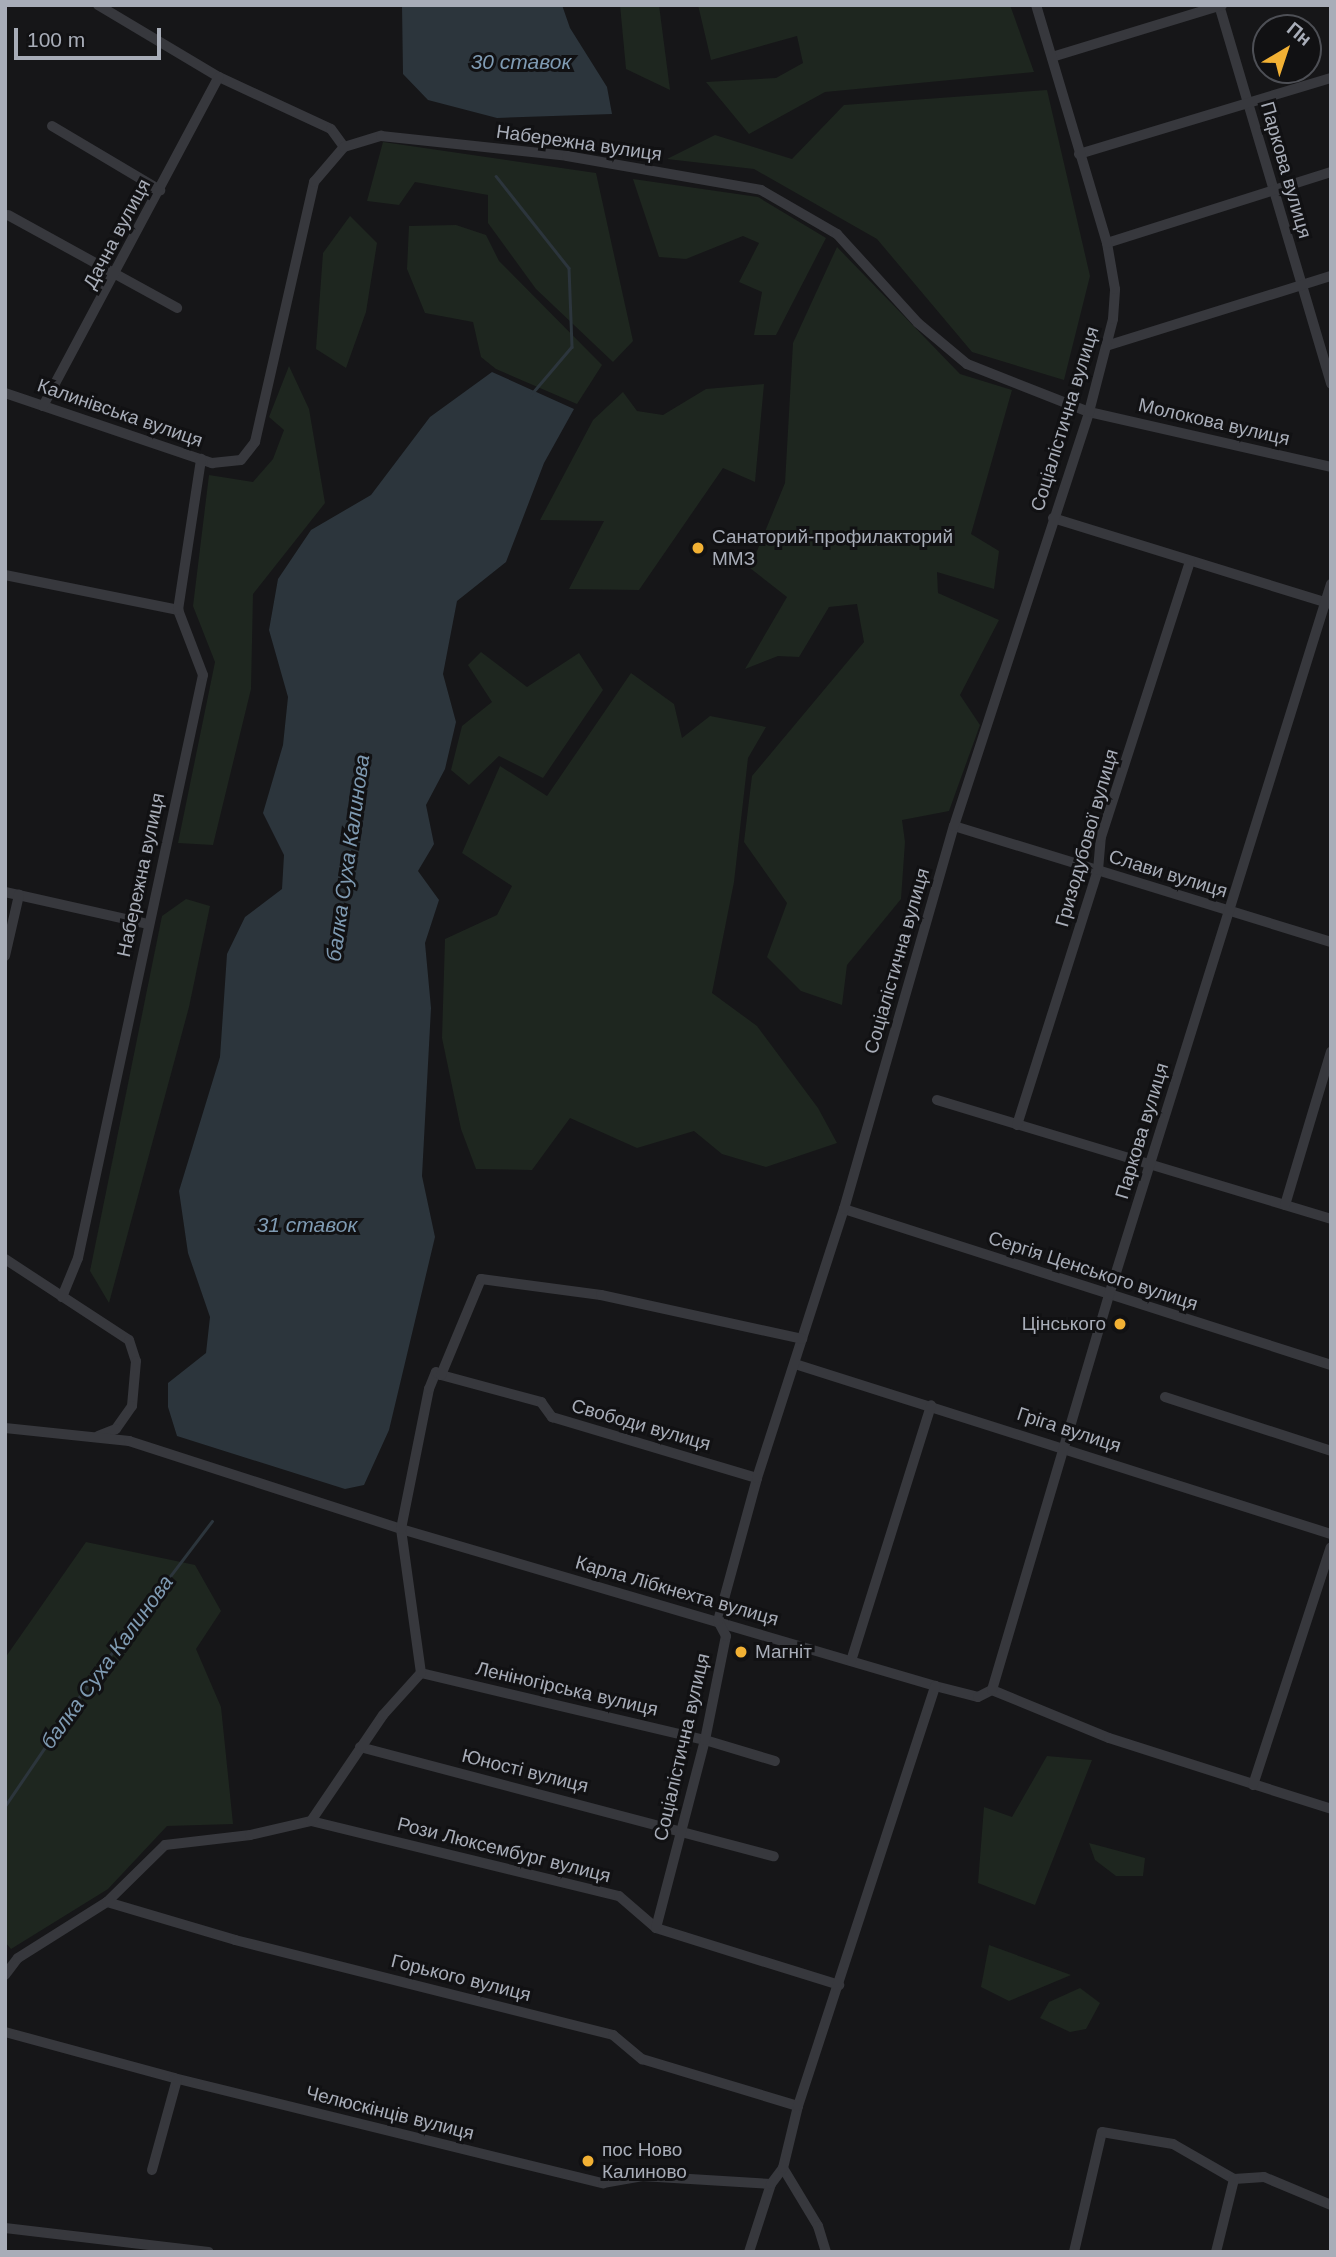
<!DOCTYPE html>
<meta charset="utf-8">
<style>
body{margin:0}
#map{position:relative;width:1336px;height:2257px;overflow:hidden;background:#161618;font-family:Helvetica,sans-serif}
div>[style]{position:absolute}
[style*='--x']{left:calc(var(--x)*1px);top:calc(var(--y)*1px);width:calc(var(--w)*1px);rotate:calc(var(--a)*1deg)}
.green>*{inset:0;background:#1e261f}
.water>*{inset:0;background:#2c353c}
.stream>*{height:2.5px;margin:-1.25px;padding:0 1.25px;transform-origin:1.25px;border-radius:1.25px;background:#2c353c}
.minor>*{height:10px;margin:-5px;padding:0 5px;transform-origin:5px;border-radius:5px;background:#37383d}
.dots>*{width:19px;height:19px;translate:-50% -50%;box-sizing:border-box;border:4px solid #111113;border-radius:50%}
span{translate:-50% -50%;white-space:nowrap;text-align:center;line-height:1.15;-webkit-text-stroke:6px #111113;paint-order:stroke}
.street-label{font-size:19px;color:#a8adb8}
.poi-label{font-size:19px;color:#a8adb8}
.left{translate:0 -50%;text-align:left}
.right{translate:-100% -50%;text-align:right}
.water-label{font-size:21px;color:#7f9bb3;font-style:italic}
.frame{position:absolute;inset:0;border:7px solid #a8adb8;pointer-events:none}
.north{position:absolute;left:1252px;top:14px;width:70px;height:70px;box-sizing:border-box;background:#111113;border:2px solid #4d4f55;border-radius:50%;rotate:39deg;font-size:19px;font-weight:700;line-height:28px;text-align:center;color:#a8adb8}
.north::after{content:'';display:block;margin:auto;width:24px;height:32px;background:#f2b134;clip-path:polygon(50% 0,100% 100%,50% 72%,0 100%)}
.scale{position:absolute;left:14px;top:28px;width:147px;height:32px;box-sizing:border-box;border:4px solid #a8adb8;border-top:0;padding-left:9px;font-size:21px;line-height:24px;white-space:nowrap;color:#a8adb8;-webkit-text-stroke:5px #111113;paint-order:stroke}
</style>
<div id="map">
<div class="green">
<i style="clip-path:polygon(620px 5px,659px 5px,670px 90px,626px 69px)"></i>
<i style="clip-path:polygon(698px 5px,1010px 5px,1034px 72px,825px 92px,749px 134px,706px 82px,776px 78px,803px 63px,797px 36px,711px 60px)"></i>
<i style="clip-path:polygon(1047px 90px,1090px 276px,1064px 380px,972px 352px,877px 239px,754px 169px,667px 159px,715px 135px,792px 159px,844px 105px)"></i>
<i style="clip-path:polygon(383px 142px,596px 173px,633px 341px,613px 362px,536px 289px,488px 223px,488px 195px,415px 182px,399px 205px,367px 201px)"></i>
<i style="clip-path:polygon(633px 179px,758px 197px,826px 238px,776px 335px,754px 335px,762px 292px,739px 282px,759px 243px,743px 236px,686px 259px,659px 257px)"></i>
<i style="clip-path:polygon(350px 216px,377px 243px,366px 312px,346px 368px,316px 349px,323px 253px)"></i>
<i style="clip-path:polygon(456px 225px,486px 235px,499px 261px,602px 365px,577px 404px,496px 369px,481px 357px,473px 322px,425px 313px,407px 269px,409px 226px)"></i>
<i style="clip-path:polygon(837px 247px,960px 374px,1012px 390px,971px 534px,999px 551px,994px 589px,937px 572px,938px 593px,999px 620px,960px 695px,980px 725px,949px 811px,902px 820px,905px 842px,901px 899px,847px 965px,842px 1005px,801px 991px,767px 957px,787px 903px,744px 842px,752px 776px,864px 642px,857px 604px,829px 607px,799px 657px,778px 656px,745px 669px,787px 597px,750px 568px,785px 483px,793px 343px)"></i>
<i style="clip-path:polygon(289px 366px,309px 409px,325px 503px,253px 594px,251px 689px,213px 845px,178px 843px,215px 662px,193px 606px,209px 475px,253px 482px,273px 459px,284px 430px,269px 417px)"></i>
<i style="clip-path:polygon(764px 384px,755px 482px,723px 468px,639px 590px,569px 589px,604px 521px,540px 520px,593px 420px,623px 392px,637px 411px,663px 415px,706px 389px)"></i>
<i style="clip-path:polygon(481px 652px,527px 687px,579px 653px,603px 690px,543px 778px,499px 756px,469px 785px,451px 770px,462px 726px,492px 702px,468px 665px)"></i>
<i style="clip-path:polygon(631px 673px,674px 704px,682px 738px,710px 716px,766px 727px,748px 758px,734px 882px,712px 993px,757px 1026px,818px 1108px,837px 1143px,766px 1167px,722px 1154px,694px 1131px,637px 1148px,570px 1118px,532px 1170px,476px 1169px,461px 1129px,442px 1038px,445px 939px,497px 915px,512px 886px,462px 853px,500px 766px,547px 796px)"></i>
<i style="clip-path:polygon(186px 899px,210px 906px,189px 1007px,109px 1303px,90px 1271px,162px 916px)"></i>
<i style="clip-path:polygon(86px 1542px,195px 1565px,221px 1611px,196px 1649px,221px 1707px,233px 1824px,167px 1826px,108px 1889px,11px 1949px,5px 1942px,5px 1658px)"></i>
<i style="clip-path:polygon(1047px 1756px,1092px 1760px,1035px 1905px,978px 1883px,984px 1807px,1012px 1817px)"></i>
<i style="clip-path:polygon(1089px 1843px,1145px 1858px,1143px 1876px,1116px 1876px,1095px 1860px)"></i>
<i style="clip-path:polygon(989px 1945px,1071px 1975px,1009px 2001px,981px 1987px)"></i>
<i style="clip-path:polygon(1080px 1988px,1100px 2003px,1086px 2029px,1070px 2032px,1040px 2018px,1049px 2002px)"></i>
</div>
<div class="water">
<i style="clip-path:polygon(402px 5px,562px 5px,570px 28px,607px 87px,612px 114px,497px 118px,428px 100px,403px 74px)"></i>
<i style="clip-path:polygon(492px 372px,574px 409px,544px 463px,506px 562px,457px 601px,443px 674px,456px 722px,445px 769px,426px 805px,434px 844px,418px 871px,439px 900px,425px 943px,431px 1008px,422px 1176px,435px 1237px,389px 1430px,364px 1485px,345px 1489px,177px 1436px,168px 1407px,168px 1383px,206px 1353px,210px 1317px,188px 1253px,179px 1191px,220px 1057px,227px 954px,245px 917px,282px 889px,284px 855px,263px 813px,283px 745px,288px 697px,269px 630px,278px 579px,311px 530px,371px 495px,430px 417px)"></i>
</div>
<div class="stream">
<i style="--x:496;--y:176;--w:117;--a:51.6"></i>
<i style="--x:569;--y:268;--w:79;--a:87.8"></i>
<i style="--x:572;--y:347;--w:62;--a:130.4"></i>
<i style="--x:5;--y:1806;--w:144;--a:-55.8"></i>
<i style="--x:86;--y:1687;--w:208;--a:-52.8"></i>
</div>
<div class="minor">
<i style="--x:98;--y:5;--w:141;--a:30.8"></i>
<i style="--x:219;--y:77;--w:123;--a:24.9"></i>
<i style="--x:331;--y:129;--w:22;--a:54"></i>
<i style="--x:1219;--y:5;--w:395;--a:73.5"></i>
<i style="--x:1052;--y:57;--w:178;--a:-17"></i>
<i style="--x:52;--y:126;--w:126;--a:30.7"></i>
<i style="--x:1079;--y:154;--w:263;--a:-16.8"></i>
<i style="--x:8;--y:215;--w:193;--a:28.8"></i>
<i style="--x:1107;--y:243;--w:235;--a:-17.6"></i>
<i style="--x:1106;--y:346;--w:236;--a:-17.3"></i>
<i style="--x:5;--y:393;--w:219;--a:18.7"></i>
<i style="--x:212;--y:463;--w:29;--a:-6"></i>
<i style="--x:241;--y:460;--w:23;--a:-52"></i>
<i style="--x:255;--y:442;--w:267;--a:-77.2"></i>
<i style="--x:314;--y:182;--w:46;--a:-49.4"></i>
<i style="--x:344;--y:147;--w:39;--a:-17"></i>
<i style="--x:381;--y:136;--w:187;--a:6.1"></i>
<i style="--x:567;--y:156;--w:197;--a:9.9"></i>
<i style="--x:761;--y:190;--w:88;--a:30.1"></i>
<i style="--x:837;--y:234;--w:120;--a:47.7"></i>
<i style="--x:918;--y:323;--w:64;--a:39.9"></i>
<i style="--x:967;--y:364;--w:131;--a:21.5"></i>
<i style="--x:1089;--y:412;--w:248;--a:12.8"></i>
<i style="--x:43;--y:406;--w:373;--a:-61.9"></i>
<i style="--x:1053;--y:518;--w:291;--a:17.2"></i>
<i style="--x:5;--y:575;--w:177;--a:11.4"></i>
<i style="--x:954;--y:826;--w:394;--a:17.1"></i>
<i style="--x:5;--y:892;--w:147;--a:12.6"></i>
<i style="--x:5;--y:956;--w:63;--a:-77.1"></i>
<i style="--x:937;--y:1100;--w:412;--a:16.8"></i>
<i style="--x:1017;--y:1125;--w:268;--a:-72.4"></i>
<i style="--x:1098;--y:870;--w:33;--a:-85"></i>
<i style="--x:1101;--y:837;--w:290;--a:-72.1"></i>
<i style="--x:1285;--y:1205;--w:160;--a:-73.3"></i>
<i style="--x:844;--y:1209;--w:511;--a:17.76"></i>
<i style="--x:5;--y:1259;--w:148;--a:33.2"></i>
<i style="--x:129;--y:1340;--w:22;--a:72"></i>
<i style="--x:136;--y:1361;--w:45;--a:95.1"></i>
<i style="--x:132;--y:1406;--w:28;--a:125"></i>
<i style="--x:116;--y:1429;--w:19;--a:159"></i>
<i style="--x:62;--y:1297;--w:42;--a:-67.7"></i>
<i style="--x:78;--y:1258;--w:596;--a:-77.9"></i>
<i style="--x:203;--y:675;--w:70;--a:-111"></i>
<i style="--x:178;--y:610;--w:153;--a:-81.3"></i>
<i style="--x:795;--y:1364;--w:562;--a:17.6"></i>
<i style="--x:441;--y:1375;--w:104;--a:15.1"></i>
<i style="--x:541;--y:1402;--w:19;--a:54"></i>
<i style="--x:552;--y:1417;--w:214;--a:16.6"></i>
<i style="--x:1165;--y:1397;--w:175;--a:18"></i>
<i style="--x:5;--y:1428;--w:125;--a:6"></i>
<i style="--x:129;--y:1441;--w:286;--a:17.9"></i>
<i style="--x:401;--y:1529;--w:557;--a:16.38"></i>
<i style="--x:935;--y:1686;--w:44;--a:14.3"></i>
<i style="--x:978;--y:1697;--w:16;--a:-27"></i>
<i style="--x:992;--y:1690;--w:126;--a:22.3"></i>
<i style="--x:1109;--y:1738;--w:233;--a:17.7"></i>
<i style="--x:851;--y:1661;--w:268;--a:-72.6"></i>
<i style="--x:421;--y:1673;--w:292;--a:13.3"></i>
<i style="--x:705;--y:1740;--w:73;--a:16.7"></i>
<i style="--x:992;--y:1690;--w:412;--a:-73.5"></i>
<i style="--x:1109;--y:1295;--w:745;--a:-72.66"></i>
<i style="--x:360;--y:1747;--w:428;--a:14.8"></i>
<i style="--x:1253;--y:1785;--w:250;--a:-71.9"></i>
<i style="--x:311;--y:1821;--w:317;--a:13.7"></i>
<i style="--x:619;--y:1896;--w:49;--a:40.9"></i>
<i style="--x:656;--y:1928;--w:192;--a:17.3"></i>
<i style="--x:107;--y:1902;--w:134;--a:16.5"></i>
<i style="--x:235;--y:1940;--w:390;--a:14.1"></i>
<i style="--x:613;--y:2035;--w:38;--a:40"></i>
<i style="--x:642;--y:2059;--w:163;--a:16.8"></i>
<i style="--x:656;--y:1928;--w:194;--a:-75.4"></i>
<i style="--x:705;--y:1740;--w:106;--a:-78.6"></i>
<i style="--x:726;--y:1636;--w:17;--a:-118"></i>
<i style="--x:718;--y:1621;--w:148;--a:-74.7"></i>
<i style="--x:757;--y:1478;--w:283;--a:-72.1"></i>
<i style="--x:844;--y:1209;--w:398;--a:-74"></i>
<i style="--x:954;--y:826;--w:435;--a:-71.9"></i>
<i style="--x:1089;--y:412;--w:96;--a:-75.5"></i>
<i style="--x:1113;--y:319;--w:30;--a:-86"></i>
<i style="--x:1115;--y:289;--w:47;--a:-99.9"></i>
<i style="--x:1107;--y:243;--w:248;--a:-106.6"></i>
<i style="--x:5;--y:1975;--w:21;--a:-53"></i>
<i style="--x:18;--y:1958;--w:105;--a:-32.2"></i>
<i style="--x:107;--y:1902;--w:81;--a:-44.5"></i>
<i style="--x:165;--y:1845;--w:86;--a:-6.7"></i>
<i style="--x:250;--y:1835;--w:63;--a:-12.9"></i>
<i style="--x:311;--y:1821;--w:128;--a:-55.8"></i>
<i style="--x:383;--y:1715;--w:57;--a:-47.9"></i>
<i style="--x:421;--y:1673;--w:145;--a:-97.9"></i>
<i style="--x:401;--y:1529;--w:143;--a:-78.7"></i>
<i style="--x:429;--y:1389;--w:18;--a:-68"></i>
<i style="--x:436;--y:1372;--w:6;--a:31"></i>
<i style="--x:441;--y:1375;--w:104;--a:-67.4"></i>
<i style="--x:481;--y:1279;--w:121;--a:7.6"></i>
<i style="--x:601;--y:1295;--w:206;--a:12.3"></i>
<i style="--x:5;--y:2032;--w:175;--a:15.2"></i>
<i style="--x:174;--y:2078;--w:442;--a:13.8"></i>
<i style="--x:603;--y:2183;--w:39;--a:-10"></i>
<i style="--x:641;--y:2176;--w:130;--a:3.5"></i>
<i style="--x:783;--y:2168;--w:68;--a:58.9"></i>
<i style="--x:818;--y:2226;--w:27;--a:73"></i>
<i style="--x:152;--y:2170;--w:94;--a:-74.6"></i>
<i style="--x:5;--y:2228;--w:205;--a:6.7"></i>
<i style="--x:749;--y:2252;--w:71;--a:-72.1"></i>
<i style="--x:771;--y:2184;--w:20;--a:-53"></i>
<i style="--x:783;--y:2168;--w:64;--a:-76.4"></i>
<i style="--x:798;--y:2106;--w:442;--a:-71.9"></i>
<i style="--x:1074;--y:2252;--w:123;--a:-76.9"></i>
<i style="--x:1102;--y:2132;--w:72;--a:9.6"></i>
<i style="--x:1173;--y:2144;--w:70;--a:29.8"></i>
<i style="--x:1234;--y:2179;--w:30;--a:-4"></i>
<i style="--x:1264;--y:2177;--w:73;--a:22.7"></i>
<i style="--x:1216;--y:2252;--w:75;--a:-76.1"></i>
</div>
<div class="dots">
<i style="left:698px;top:548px;background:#f2b134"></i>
<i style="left:1120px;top:1324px;background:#f2b134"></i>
<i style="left:741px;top:1652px;background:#f2b134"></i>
<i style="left:588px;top:2161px;background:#f2b134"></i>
</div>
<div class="street-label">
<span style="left:579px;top:143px;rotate:8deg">Набережна вулиця</span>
<span style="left:1286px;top:170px;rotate:74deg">Паркова вулиця</span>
<span style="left:117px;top:234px;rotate:-62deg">Дачна вулиця</span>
<span style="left:120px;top:413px;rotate:19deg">Калинівська вулиця</span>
<span style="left:1065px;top:419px;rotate:-73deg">Соціалістична вулиця</span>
<span style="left:1214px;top:422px;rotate:13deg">Молокова вулиця</span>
<span style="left:1087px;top:838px;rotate:-74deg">Гризодубової вулиця</span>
<span style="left:1168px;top:874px;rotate:17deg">Слави вулиця</span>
<span style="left:141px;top:875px;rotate:-78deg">Набережна вулиця</span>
<span style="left:897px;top:961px;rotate:-74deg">Соціалістична вулиця</span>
<span style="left:1142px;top:1131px;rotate:-73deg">Паркова вулиця</span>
<span style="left:1093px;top:1271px;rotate:18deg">Сергія Ценського вулиця</span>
<span style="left:641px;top:1425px;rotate:16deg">Свободи вулиця</span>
<span style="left:1069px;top:1430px;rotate:18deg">Гріга вулиця</span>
<span style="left:677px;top:1591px;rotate:16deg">Карла Лібкнехта вулиця</span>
<span style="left:567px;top:1689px;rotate:13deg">Леніногірська вулиця</span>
<span style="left:682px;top:1747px;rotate:-77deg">Соціалістична вулиця</span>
<span style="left:525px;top:1771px;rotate:14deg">Юності вулиця</span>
<span style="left:504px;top:1850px;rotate:14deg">Рози Люксембург вулиця</span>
<span style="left:461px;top:1978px;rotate:14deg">Горького вулиця</span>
<span style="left:390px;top:2113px;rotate:14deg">Челюскінців вулиця</span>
</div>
<div class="poi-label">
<span class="left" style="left:712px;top:548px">Санаторий-профилакторий<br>ММЗ</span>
<span class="right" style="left:1106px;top:1324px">Цінського</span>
<span class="left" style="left:755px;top:1652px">Магніт</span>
<span class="left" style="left:602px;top:2161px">пос Ново<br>Калиново</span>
</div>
<div class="water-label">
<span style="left:521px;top:62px">30 ставок</span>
<span style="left:348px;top:858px;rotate:-82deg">балка Суха Калинова</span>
<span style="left:307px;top:1225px">31 ставок</span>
<span style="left:107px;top:1662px;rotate:-54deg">балка Суха Калинова</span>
</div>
<div class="frame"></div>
<div class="north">Пн</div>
<div class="scale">100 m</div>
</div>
